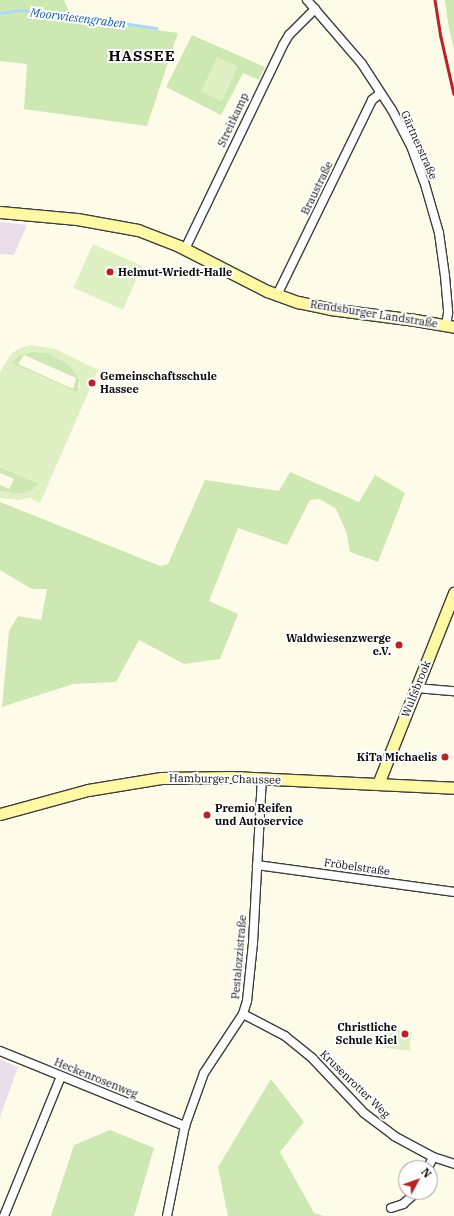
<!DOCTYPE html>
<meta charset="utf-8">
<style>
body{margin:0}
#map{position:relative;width:454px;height:1216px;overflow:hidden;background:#fffbe9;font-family:"IBM Plex Serif",serif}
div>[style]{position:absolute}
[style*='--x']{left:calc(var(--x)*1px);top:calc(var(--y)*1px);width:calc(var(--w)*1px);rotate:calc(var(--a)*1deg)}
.industrial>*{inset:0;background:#e9deea}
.green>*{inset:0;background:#cde8b3}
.pitch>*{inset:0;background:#dff0c5;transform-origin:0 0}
.stream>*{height:2.5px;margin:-1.25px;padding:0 1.25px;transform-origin:1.25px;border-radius:1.25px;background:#aed8f6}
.roads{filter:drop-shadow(1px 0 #3e3e3e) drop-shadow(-1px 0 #3e3e3e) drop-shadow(0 1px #3e3e3e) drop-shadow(0 -1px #3e3e3e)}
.street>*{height:8px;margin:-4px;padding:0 4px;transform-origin:4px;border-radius:4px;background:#fff}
.secondary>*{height:11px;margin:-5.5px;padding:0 5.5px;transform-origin:5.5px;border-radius:5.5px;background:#fff8a4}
.rail>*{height:2.5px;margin:-1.25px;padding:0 1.25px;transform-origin:1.25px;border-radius:1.25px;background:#ba2325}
.dots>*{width:11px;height:11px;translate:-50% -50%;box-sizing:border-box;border:2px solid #fff;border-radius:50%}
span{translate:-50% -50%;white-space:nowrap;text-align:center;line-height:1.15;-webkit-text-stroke:4px #fff;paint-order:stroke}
.street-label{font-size:11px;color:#0b0b0b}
.poi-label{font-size:11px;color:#0b0b0b;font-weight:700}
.left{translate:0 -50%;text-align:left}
.right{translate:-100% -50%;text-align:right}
.water-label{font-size:12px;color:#155c9c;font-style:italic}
.district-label{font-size:15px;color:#0b0b0b;font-weight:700;letter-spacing:1px}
.north{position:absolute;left:398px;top:1160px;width:40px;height:40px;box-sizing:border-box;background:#fff;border:1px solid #9d9d9d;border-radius:50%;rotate:49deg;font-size:11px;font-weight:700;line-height:16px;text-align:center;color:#0b0b0b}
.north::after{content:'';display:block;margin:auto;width:14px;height:18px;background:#ba2325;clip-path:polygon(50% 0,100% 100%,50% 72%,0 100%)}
</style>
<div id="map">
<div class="industrial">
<i style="clip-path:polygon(0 222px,27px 225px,14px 255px,0 254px)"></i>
<i style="clip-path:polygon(0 1059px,18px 1067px,0 1117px)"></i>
</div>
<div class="green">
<i style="clip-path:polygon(0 0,64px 0,71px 17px,178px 33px,147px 126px,24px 109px,27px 64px,0 61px)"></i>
<i style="clip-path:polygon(445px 0,454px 0,454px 50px,448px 23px)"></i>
<i style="clip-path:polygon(192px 35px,265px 67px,259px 80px,243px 73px,221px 115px,166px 87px)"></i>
<i style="clip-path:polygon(evenodd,31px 352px,48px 352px,69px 365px,76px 373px,79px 380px,78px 393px,11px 363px,19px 355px,31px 352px,24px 355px,76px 378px,73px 389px,18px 364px,24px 355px)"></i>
<i style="clip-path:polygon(0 467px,39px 484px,33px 490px,24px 493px,11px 493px,0 491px,0 485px,9px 489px,14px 479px,0 473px)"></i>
<i style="clip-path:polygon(290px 472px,359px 502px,375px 475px,405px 493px,378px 562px,350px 552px,346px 531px,336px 509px,320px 499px,310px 500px,287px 545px,238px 528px,209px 601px,238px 614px,220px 659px,184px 664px,139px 640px,116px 682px,73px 684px,2px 707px,9px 631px,18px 616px,41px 620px,47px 589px,32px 589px,0 570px,0 502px,160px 566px,168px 564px,205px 480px,279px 491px)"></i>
<i style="clip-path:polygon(271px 1079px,304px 1122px,280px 1152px,314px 1213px,324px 1216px,228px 1216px,218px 1167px)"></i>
<i style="clip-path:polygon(110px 1130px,154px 1148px,134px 1216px,51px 1216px,74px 1145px)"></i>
</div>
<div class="pitch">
<i style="left:217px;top:57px;width:23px;height:38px;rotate:25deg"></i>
<i style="left:93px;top:244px;width:54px;height:48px;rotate:24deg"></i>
<i style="clip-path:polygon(evenodd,30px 345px,55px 349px,98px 370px,40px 503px,31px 499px,32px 497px,19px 500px,0 498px,0 491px,11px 493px,24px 493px,33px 490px,39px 484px,0 467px,0 372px,11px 354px,18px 349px,30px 345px,31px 352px,48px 353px,69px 365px,78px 377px,80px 385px,78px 393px,11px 363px,19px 355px,31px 352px)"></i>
<i style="left:387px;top:1029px;width:25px;height:19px;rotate:7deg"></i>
</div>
<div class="stream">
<i style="--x:0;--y:13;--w:19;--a:-9"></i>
<i style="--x:19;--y:10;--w:32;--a:5"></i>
<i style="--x:51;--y:13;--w:12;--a:20"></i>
<i style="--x:62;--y:17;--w:18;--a:0"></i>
<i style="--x:80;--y:17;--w:77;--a:8.2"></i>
</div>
<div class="roads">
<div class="street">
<i style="--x:307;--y:0;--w:84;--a:49.3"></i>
<i style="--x:362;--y:64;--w:55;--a:56.9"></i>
<i style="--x:392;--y:110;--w:41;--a:62.2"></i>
<i style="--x:411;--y:146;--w:37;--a:70"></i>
<i style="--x:424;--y:181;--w:54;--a:73.9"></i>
<i style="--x:439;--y:233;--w:43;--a:82.1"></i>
<i style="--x:445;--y:276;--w:37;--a:85"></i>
<i style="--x:448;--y:313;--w:12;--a:99"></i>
<i style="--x:185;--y:249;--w:226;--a:-64.3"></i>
<i style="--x:283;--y:45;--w:12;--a:-59"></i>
<i style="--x:289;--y:35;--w:37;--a:-45"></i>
<i style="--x:277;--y:295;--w:217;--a:-64"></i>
<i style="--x:372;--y:100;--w:11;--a:-38"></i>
<i style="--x:416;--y:688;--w:38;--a:5"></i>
<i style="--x:257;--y:865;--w:199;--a:7.8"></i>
<i style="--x:243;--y:1014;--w:47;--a:27.6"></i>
<i style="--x:285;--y:1036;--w:36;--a:39"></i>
<i style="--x:313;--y:1059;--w:74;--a:46.6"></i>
<i style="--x:364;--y:1113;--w:38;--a:37"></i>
<i style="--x:394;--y:1136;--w:44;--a:28.3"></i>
<i style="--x:433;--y:1157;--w:22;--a:18"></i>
<i style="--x:0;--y:1051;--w:200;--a:22.1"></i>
<i style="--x:428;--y:1168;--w:12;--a:-66"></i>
<i style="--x:391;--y:1208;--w:13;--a:-18"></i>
<i style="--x:403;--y:1204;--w:18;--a:-41"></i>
<i style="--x:4;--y:1216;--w:151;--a:-67.8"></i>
<i style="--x:167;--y:1216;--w:92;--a:-78.7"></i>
<i style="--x:185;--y:1126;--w:56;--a:-70.3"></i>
<i style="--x:204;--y:1073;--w:71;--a:-56.5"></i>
<i style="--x:243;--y:1014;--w:14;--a:-73"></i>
<i style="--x:247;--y:1001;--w:58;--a:-84.1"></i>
<i style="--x:253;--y:943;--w:165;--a:-86.9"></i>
</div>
<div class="secondary">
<i style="--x:0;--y:212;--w:77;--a:5.2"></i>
<i style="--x:77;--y:219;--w:62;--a:10.2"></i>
<i style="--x:138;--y:230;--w:44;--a:21.3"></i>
<i style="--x:179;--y:246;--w:99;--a:27.1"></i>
<i style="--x:267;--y:291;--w:33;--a:20"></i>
<i style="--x:298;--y:302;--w:33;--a:12"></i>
<i style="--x:330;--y:309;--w:86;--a:7.4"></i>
<i style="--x:415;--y:320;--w:40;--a:10"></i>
<i style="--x:378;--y:784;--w:206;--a:-68.3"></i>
<i style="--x:0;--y:814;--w:91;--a:-15.3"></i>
<i style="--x:88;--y:790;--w:74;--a:-9.3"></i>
<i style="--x:161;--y:778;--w:71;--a:-0.8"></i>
<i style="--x:232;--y:777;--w:222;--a:2.8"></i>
</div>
</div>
<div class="rail">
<i style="--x:435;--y:0;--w:37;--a:81"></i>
<i style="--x:441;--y:37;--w:58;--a:77.2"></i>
</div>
<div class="dots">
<i style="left:110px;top:272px;background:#ba2325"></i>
<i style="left:92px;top:383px;background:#ba2325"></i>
<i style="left:399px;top:645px;background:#ba2325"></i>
<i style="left:445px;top:757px;background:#ba2325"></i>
<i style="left:207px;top:815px;background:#ba2325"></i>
<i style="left:405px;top:1034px;background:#ba2325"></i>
</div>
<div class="street-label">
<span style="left:233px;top:120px;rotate:-65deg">Streitkamp</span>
<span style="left:419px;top:145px;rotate:66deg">Gärtnerstraße</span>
<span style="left:317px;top:188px;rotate:-64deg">Braustraße</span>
<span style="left:374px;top:314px;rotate:9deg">Rendsburger Landstraße</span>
<span style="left:416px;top:689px;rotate:-68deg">Wulfsbrook</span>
<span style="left:225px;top:779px;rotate:1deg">Hamburger Chaussee</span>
<span style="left:357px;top:867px;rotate:8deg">Fröbelstraße</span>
<span style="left:239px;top:957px;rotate:-85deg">Pestalozzistraße</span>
<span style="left:96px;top:1078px;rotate:22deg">Heckenrosenweg</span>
<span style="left:355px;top:1084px;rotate:44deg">Krusenrotter Weg</span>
</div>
<div class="poi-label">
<span class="left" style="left:118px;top:272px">Helmut-Wriedt-Halle</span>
<span class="left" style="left:100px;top:383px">Gemeinschaftsschule<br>Hassee</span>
<span class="right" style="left:391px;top:645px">Waldwiesenzwerge<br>e.V.</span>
<span class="right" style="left:437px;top:757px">KiTa Michaelis</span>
<span class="left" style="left:215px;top:815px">Premio Reifen<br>und Autoservice</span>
<span class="right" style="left:397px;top:1034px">Christliche<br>Schule Kiel</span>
</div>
<div class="water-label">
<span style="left:78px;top:18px;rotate:7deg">Moorwiesengraben</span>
</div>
<div class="district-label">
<span style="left:142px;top:56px">HASSEE</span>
</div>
<div class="north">N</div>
</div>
